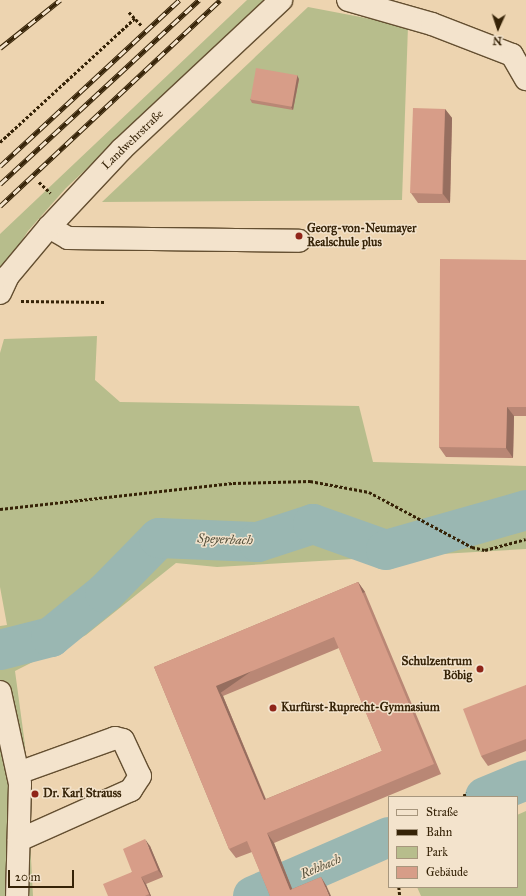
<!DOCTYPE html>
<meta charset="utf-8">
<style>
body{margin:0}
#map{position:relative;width:526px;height:896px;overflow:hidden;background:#edd4b0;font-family:"IM FELL Great Primer",serif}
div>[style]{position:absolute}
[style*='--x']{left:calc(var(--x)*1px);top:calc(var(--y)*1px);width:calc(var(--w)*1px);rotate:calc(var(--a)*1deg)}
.green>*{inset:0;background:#b7bd8c}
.river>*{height:40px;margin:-20px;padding:0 20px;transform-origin:20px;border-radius:20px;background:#9ab7b2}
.path>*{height:2.5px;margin-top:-1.25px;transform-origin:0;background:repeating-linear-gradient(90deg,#362307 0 3px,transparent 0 5px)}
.roads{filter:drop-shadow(1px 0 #644f31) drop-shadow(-1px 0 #644f31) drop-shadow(0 1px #644f31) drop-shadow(0 -1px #644f31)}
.minor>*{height:22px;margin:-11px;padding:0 11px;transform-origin:11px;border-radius:11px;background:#f3e3cc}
.rail>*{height:4.5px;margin-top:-2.25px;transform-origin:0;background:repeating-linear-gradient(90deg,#f3e3cc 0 9px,#362307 0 18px);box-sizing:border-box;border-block:1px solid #362307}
.wall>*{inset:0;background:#b98775}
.shaded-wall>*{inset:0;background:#966e5f;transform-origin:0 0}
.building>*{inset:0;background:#d79d88;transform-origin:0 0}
.dots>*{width:11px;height:11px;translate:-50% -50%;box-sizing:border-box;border:2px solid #f3e3cc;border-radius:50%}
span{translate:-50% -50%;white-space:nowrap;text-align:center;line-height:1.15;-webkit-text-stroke:3px #f3e3cc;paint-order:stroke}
.street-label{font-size:12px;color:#362307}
.poi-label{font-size:12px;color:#362307;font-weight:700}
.left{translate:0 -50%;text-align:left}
.right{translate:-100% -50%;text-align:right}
.water-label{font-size:13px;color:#544f3a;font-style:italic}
.legend{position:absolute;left:388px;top:796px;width:130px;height:92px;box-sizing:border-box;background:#f3e3cc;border:1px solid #a7967d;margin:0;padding:5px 7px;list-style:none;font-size:12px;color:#362307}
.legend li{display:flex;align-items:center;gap:8px;height:20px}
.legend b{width:20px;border:1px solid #a7967d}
.north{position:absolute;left:478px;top:8px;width:40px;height:40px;-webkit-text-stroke:3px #f3e3cc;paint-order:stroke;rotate:183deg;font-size:11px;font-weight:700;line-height:16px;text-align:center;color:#362307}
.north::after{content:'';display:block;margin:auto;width:14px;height:18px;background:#362307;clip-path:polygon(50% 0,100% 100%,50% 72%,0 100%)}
.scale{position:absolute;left:8px;top:870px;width:66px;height:18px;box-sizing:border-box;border:2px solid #362307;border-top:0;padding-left:5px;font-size:12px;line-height:14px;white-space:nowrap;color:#362307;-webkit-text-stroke:3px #f3e3cc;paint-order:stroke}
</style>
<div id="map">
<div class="green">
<i style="clip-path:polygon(247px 0,267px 0,66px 188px,28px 231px,0 274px,0 234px)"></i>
<i style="clip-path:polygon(308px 7px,408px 26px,402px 200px,102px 202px)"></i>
<i style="clip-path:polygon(97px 336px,95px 380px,120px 402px,359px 406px,373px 462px,526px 466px,526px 549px,217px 567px,176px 563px,86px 635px,15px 671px,25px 745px,33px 896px,0 896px,0 626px,7px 625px,0 587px,0 353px,4px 339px)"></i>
<i style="clip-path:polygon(526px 811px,526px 896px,421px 896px,417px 887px,517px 887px,517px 815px)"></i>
</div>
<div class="river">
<i style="--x:0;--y:650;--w:53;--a:-14.3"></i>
<i style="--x:51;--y:637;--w:70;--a:-39.2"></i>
<i style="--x:105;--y:593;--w:77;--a:-45.5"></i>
<i style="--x:159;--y:538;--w:99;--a:2.3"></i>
<i style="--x:258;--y:542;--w:58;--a:-18.1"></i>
<i style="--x:313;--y:524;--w:77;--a:19.6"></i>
<i style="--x:386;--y:550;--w:146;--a:-15.9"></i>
<i style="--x:485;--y:797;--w:44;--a:-22.5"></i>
<i style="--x:253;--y:896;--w:148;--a:-23.5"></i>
</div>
<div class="path">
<i style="--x:129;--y:12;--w:19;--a:47"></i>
<i style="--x:0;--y:142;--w:183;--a:-42.6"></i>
<i style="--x:39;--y:182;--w:16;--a:43"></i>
<i style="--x:21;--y:301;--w:84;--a:0.7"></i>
<i style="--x:0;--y:509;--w:234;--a:-6.4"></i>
<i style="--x:233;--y:483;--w:77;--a:-1.5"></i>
<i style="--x:310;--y:481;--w:60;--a:10.6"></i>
<i style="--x:369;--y:492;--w:117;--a:28.1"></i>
<i style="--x:472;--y:547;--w:13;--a:13"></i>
<i style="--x:485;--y:550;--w:42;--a:-15"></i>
<i style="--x:464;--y:797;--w:5;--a:-79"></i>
<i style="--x:399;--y:887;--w:9;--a:84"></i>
</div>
<div class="roads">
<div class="minor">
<i style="--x:348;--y:0;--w:87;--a:15.9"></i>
<i style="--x:432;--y:24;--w:86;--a:21.2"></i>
<i style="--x:512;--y:55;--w:28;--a:60"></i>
<i style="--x:49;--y:227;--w:22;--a:30"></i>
<i style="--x:68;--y:238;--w:231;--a:0.7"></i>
<i style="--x:0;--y:293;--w:19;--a:-65"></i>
<i style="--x:8;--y:276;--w:64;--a:-50.1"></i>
<i style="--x:49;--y:227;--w:107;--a:-46.9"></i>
<i style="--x:122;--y:149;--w:218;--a:-43.1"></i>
<i style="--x:0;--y:692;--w:94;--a:77.7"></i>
<i style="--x:20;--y:784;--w:112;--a:91.5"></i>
<i style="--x:18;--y:773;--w:103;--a:-19.8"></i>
<i style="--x:115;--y:738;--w:8;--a:14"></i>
<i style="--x:123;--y:740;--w:40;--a:65"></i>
<i style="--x:140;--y:776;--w:17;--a:123"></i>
<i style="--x:131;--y:790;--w:123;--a:155.9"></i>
</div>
</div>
<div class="rail">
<i style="--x:0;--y:48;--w:77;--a:-38.7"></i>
<i style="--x:0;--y:166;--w:244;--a:-42.8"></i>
<i style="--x:0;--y:184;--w:271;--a:-42.8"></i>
<i style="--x:0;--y:206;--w:301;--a:-43.1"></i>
</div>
<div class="wall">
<i style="clip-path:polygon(299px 79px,293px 110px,252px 103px,250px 99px)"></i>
<i style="clip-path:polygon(445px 109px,452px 118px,450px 203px,418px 203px,411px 193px)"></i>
<i style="clip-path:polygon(526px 260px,526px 416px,514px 416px,513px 458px,446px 457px,439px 447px)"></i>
<i style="clip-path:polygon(evenodd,358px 582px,365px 592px,441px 774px,274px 843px,292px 889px,321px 877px,327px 887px,270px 896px,252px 852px,236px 858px,229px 849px,154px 667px,358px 582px,339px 648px,382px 751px,266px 799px,223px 696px,339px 648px)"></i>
<i style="clip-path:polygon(526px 685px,526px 751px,488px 766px,481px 756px)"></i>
<i style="clip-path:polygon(150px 846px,163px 877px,146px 884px,151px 896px,108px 896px,132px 872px)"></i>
</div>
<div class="shaded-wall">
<i style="clip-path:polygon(297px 75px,299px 79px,293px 110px,291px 107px)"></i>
<i style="clip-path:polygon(445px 109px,452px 118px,450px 203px,443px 194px)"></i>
<i style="clip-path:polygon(507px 407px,514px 416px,513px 458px,506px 448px)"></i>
<i style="left:358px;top:582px;width:12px;height:197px;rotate:55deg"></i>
<i style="clip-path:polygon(216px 686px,223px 696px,270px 810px,264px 800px)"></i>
<i style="clip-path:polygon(267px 833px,274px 843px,295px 896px,290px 890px)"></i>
<i style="clip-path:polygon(145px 839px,150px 846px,163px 877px,158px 870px)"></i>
<i style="clip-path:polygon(141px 877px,146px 884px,151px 896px,150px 896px,149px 894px)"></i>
<i style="clip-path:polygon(321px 877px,327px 887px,331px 896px,329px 896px)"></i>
</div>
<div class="building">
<i style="left:256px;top:68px;width:42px;height:32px;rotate:10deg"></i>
<i style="left:413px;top:108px;width:32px;height:85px;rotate:2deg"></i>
<i style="clip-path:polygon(440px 259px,526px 260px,526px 407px,507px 407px,506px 448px,439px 447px)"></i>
<i style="clip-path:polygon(evenodd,358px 582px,434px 764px,267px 833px,290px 890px,321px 877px,329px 896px,270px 896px,247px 841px,229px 849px,154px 667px,358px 582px,334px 637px,382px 751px,264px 800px,216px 686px,334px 637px)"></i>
<i style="clip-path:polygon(526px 685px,526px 739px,481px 756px,463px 709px)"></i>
<i style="clip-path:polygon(145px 839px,158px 870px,141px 877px,149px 894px,145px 896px,108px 896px,103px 884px,132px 872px,123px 849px)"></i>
</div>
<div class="dots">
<i style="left:299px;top:236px;background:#8f2418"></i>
<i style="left:480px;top:669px;background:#8f2418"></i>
<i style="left:273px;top:708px;background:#8f2418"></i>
<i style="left:35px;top:794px;background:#8f2418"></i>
</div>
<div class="street-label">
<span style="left:133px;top:140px;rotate:-44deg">Landwehrstraße</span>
</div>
<div class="poi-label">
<span class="left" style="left:307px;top:236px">Georg-von-Neumayer<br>Realschule plus</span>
<span class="right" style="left:472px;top:669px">Schulzentrum<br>Böbig</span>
<span class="left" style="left:281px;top:708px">Kurfürst-Ruprecht-Gymnasium</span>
<span class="left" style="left:43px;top:794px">Dr. Karl Strauss</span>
</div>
<div class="water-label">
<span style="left:225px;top:540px;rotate:2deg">Speyerbach</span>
<span style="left:321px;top:867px;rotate:-23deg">Rehbach</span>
</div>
<ul class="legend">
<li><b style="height:5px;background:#f3e3cc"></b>Straße</li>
<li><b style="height:5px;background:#362307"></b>Bahn</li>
<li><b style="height:11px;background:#b7bd8c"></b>Park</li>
<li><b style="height:11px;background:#d79d88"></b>Gebäude</li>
</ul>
<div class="north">N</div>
<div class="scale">20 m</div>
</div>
